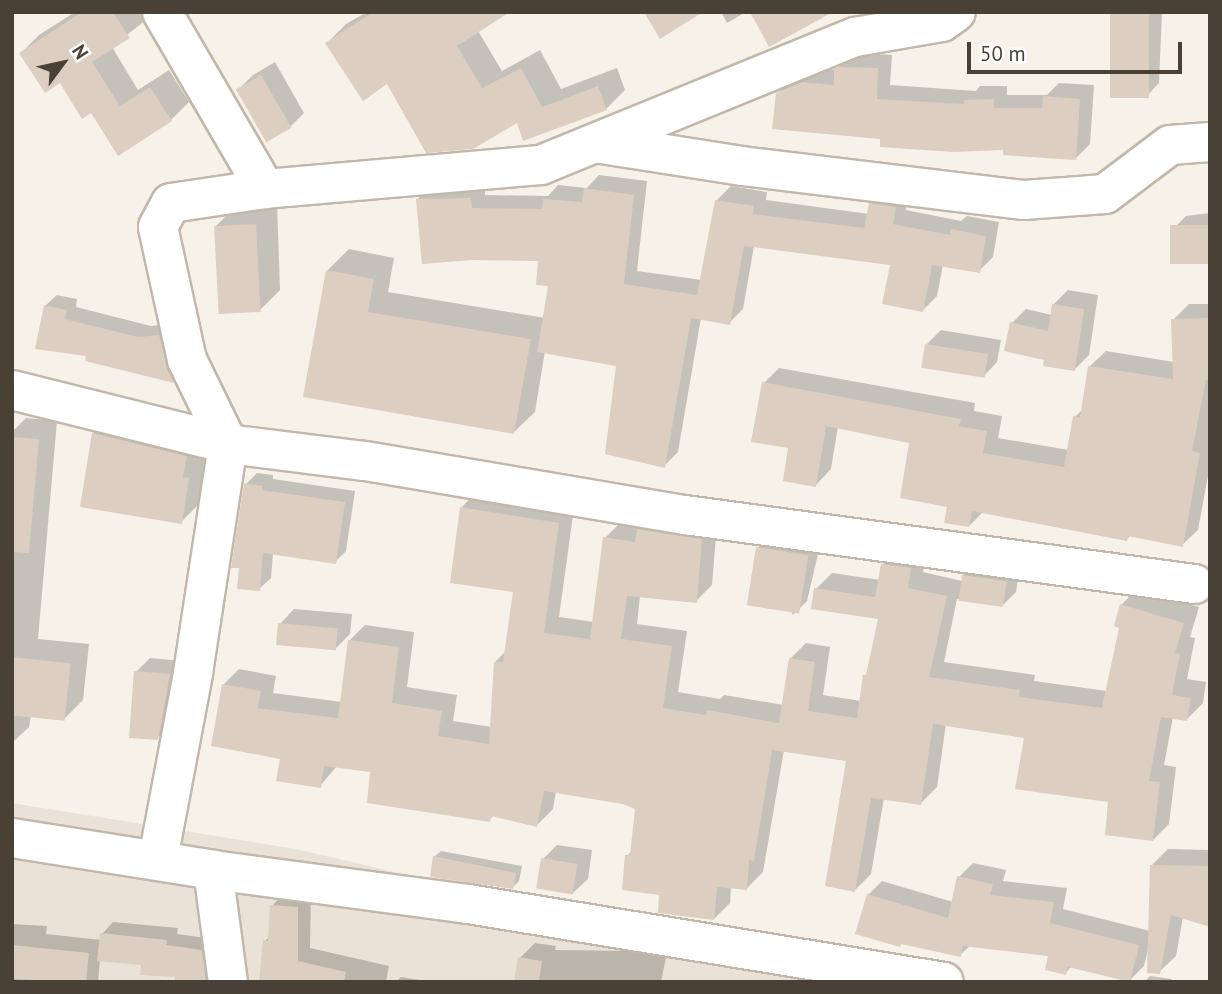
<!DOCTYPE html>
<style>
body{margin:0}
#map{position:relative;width:1222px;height:994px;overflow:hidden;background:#f6f1e9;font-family:"PT Sans",sans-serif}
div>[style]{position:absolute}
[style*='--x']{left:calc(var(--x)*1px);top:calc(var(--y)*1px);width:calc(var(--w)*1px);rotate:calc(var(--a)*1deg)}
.residential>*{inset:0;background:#eae2d6}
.shadow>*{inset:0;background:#0003}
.building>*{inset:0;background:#dccec0;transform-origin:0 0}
.roads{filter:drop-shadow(2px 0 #c2b8aa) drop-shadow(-2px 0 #c2b8aa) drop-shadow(0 2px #c2b8aa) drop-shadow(0 -2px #c2b8aa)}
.minor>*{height:38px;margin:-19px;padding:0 19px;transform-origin:19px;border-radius:19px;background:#fff}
span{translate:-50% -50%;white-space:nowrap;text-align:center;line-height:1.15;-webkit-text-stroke:7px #fff;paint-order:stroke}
.frame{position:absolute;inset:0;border:14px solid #4a4136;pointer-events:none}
.north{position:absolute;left:28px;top:28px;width:70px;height:70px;-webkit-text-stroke:5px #fff;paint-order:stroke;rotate:57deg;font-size:19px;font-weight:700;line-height:28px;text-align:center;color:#4a4136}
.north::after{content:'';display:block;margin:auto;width:24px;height:32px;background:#4a4136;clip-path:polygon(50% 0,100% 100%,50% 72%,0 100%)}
.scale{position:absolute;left:967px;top:42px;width:215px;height:32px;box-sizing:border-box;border:4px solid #4a4136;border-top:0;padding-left:9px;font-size:21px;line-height:24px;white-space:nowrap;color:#4a4136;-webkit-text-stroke:5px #fff;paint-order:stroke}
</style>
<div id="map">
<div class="residential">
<i style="clip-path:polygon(12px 803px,296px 849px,865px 982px,12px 982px)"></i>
</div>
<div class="shadow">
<i style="clip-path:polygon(75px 12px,143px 12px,147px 19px,112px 47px,138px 90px,169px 70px,189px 102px,171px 120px,92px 111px,60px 81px,21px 53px,39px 35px)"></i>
<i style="clip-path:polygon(367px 12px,507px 12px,478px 31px,502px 71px,540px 50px,561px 89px,617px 68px,625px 90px,606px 109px,518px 120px,388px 82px,327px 43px,346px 24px)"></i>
<i style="clip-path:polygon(721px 12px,746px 12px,727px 23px)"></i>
<i style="clip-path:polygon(1112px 12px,1162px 12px,1159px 83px,1145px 98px)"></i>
<i style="clip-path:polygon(856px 53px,892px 55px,890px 85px,976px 91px,980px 86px,1007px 86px,1007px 95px,1047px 95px,1059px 83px,1094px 85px,1090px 144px,1076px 158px,882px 137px,777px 94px,792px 79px,818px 69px,836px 70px)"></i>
<i style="clip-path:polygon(275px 62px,304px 113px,290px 127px,239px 89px,253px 75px)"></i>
<i style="clip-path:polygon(599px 175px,647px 181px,637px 271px,702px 280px,717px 200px,731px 186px,767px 192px,766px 200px,869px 214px,871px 204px,885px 190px,909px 193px,906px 210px,961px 221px,967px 216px,999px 222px,993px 257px,979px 271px,943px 265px,937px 296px,923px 310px,892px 264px,754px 246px,743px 309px,729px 323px,701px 318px,678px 452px,664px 466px,618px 365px,545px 351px,535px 412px,513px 433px,305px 395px,328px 270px,349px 249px,394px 258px,388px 292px,545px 318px,550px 284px,540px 259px,418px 199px,432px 185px,485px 185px,485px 195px,548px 196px,558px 185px,587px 188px)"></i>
<i style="clip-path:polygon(277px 203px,280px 290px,259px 311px,216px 226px,237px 205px)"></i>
<i style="clip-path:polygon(1210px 213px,1210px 262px,1172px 230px,1186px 216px)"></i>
<i style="clip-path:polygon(1068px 290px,1098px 295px,1089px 355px,1075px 369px,1046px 359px,1012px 323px,1026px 309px,1052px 315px,1054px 304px)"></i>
<i style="clip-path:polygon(57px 295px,77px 299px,76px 307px,151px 326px,171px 324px,184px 370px,173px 381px,88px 355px,45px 306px)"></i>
<i style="clip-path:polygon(1189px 304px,1210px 304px,1210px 465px,1198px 530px,1182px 545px,1131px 535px,1127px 539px,983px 512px,969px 526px,949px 506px,911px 441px,838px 426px,831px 469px,816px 485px,790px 447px,764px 383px,779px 368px,975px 403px,974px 411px,1002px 416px,998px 438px,1069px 450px,1075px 417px,1083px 409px,1090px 366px,1106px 351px,1174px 362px,1173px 320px)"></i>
<i style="clip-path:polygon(941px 330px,1001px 340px,997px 362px,983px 377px,927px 344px)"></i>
<i style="clip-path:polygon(112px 415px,204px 438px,201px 459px,207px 460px,200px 503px,181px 522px,93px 434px)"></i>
<i style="clip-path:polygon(26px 418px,57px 421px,38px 639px,89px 644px,83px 700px,65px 718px,31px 715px,29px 727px,12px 743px,12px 432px)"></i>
<i style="clip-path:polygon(257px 473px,273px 475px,273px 479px,355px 491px,346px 551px,335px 562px,273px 553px,271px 578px,259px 589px,246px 484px)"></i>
<i style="clip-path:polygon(477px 491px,574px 508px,559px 617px,594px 622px,605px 538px,621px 522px,717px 524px,712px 585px,696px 601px,640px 596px,637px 624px,687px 631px,678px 692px,720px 699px,724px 695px,784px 705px,790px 659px,806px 643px,830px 647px,823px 695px,861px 701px,880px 618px,816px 589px,832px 573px,880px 580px,883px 564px,899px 548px,926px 552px,923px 572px,962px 581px,963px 575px,977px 561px,1020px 567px,1016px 592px,1002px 606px,957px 599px,944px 662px,1035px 675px,1034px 681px,1107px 691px,1121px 626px,1121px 605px,1137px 589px,1199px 607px,1190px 637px,1195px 638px,1187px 679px,1206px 682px,1203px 703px,1187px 719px,1173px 717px,1164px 765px,1176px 767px,1169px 824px,1153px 840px,1110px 800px,1026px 736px,946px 724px,937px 787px,921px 803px,884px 798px,871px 874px,855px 890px,848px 760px,784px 750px,763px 872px,747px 888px,731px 886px,730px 903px,714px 919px,661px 893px,627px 856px,633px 850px,637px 808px,623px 803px,556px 791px,553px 809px,537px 825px,494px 815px,489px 820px,372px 771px,337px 766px,320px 786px,282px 757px,223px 685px,239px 669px,276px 676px,273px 693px,342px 702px,349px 641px,365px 625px,414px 632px,407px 687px,457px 695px,453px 721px,492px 727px,495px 662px,506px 651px,515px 590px,462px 507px)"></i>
<i style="clip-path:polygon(772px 533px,821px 541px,807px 601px,793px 615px,758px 548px)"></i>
<i style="clip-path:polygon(294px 609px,352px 614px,350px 634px,336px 648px,280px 624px)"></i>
<i style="clip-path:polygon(150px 658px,183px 661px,172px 724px,157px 738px,136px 672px)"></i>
<i style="clip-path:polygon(557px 845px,592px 850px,588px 879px,573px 893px,543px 859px)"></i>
<i style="clip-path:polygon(1168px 849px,1210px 850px,1210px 925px,1183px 917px,1176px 956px,1159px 972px,1148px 950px,1144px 966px,1129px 981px,1072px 966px,1065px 973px,1051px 954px,971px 945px,960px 955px,902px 943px,900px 946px,868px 895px,882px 881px,953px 902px,959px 877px,973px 863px,1006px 870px,1003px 881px,1067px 888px,1063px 909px,1150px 931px,1152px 865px)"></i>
<i style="clip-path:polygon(441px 851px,522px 866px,519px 881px,513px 887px,434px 857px)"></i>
<i style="clip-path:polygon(285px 892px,311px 894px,310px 948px,389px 966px,386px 982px,270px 982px,265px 941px,270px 936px,272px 906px)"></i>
<i style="clip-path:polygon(113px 922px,178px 928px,177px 934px,213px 939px,222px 982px,176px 982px,177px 976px,143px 964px,100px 959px,98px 982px,12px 982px,12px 924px,47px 926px,46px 934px,101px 940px,102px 934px)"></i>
<i style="clip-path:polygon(535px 943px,556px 946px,555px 950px,632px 951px,666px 957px,661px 982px,516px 982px,520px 958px)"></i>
<i style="clip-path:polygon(1150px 976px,1172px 979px,1171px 982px,1144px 982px)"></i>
<i style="clip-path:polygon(401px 977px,432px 982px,396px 982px)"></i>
</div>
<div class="building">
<i style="clip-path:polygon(82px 12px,113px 12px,130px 38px,92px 62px,120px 106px,150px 87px,172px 121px,118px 156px,91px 113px,82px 119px,60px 83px,45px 93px,19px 53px)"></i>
<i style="clip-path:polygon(373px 12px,510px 12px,457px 46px,482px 88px,521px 68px,542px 107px,598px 86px,607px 110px,523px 141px,517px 123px,473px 149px,426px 153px,387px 84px,363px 101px,325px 43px)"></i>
<i style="clip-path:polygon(644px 12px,703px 12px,660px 39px)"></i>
<i style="clip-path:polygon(750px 12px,833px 12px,769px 47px)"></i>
<i style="left:1110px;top:12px;width:39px;height:86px"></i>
<i style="clip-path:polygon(840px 67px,878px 68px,877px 99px,964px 104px,964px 100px,994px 99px,994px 108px,1042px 108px,1043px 96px,1080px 99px,1076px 160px,1003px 155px,1003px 150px,954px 152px,880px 147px,880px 139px,772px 129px,776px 93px,802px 82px,834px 85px,834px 69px)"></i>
<i style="left:261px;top:75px;width:61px;height:29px;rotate:60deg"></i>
<i style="clip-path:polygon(584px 188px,634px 195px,624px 284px,697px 295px,715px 200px,754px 206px,753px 214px,864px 228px,869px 203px,889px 206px,896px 207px,893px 224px,950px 235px,951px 229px,986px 236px,980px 273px,932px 265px,923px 312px,882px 304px,890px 265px,744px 246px,730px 325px,691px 318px,665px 468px,605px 454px,616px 366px,537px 352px,548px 286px,536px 285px,538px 261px,471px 260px,422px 264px,416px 199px,471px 198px,472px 208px,542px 209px,543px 199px,582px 202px)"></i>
<i style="left:256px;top:224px;width:88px;height:42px;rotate:87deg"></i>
<i style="left:1210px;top:225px;width:39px;height:40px;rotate:90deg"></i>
<i style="clip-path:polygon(326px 270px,374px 279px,368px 312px,531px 339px,514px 434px,303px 397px)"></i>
<i style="clip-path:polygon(1052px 304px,1084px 309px,1075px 371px,1043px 366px,1044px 360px,1004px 351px,1010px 322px,1048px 331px)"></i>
<i style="clip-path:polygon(44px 305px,67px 310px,65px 319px,138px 337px,159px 335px,174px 383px,85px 361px,86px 356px,35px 349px)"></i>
<i style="clip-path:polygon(1210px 318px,1210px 380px,1206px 380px,1192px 451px,1200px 453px,1183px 547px,1128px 536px,1127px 541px,972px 511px,969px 527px,944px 523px,947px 507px,900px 498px,909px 443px,826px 426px,816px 487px,783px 481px,788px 448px,751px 442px,762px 382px,961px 419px,959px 426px,987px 431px,983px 453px,1064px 467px,1073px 416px,1080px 418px,1088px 366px,1173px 379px,1171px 319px)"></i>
<i style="left:925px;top:344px;width:64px;height:24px;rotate:9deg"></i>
<i style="clip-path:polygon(92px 433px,187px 456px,183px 477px,189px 478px,182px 524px,80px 507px)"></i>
<i style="clip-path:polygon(12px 437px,39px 439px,29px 553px,12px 552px)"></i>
<i style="clip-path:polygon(244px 483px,262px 486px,262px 490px,345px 502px,336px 564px,263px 553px,260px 591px,237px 589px,239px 568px,231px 568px)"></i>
<i style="clip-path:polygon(460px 507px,559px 523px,544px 633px,590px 639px,603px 537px,635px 542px,637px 529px,702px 539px,697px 603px,627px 596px,621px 639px,672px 646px,663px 708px,706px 715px,707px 710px,779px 723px,789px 658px,815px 662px,808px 711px,857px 718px,863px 675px,866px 675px,878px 619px,811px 609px,814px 588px,875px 597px,881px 564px,911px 568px,908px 588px,947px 596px,929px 677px,1020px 690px,1019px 697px,1102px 708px,1119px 628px,1114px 626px,1120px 604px,1184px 623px,1175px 653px,1180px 654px,1172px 695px,1191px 698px,1187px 721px,1161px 717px,1149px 781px,1160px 782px,1153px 841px,1105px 835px,1108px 802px,1015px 789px,1024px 738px,933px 724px,921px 805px,871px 798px,855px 892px,825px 886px,846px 761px,772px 750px,754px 861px,749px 860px,747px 890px,717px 887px,714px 920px,658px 913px,659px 895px,622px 890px,625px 855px,630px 855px,635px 809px,623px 804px,544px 791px,537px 827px,491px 816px,490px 822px,367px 803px,370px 772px,324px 766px,321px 788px,276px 781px,280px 759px,211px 746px,222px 684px,261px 691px,258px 708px,338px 718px,348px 640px,399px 647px,392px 703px,442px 711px,438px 736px,489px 744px,494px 662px,503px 662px,513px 592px,450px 583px)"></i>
<i style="left:756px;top:547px;width:53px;height:59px;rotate:9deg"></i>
<i style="left:962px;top:575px;width:45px;height:26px;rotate:8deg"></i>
<i style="left:278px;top:623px;width:60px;height:22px;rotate:5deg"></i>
<i style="left:12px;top:657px;width:59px;height:58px;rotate:6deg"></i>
<i style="clip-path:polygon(134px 671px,170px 674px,158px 740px,129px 738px)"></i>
<i style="clip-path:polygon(433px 856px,516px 873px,513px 889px,430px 877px)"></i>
<i style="left:541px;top:858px;width:37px;height:31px;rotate:9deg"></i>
<i style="clip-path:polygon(1150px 865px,1210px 866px,1210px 927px,1171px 915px,1160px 974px,1147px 973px)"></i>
<i style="clip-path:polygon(957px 876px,993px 884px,990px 895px,1054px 902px,1050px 923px,1139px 945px,1130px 982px,1068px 967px,1066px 975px,1045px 970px,1048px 956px,963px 946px,961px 957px,901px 944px,900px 947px,855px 934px,867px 894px,948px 918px)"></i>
<i style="clip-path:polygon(270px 905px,298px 907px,298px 961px,346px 972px,344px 982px,259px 982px,263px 940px,268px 941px)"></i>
<i style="clip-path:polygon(100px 933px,167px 940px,166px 945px,202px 950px,206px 982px,175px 982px,175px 977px,140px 975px,141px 965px,97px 961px)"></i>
<i style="clip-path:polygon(12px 945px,89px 953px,86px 982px,12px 979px)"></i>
<i style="clip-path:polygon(518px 957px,542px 961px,539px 982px,514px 982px)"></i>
</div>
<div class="roads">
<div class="minor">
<i style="--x:162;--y:12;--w:205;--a:59.8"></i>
<i style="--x:595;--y:143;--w:149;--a:8.9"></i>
<i style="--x:742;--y:166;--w:284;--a:6.9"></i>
<i style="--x:1024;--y:200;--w:81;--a:-4.2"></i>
<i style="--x:1105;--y:194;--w:81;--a:-37"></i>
<i style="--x:1170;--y:145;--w:40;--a:-4.3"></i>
<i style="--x:12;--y:390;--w:223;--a:14"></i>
<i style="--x:228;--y:444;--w:138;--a:7.1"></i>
<i style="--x:365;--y:461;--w:325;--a:9.6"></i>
<i style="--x:685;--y:515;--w:514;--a:7.72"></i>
<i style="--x:12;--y:838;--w:204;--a:9"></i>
<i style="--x:213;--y:870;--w:257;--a:7.6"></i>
<i style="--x:468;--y:904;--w:482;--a:9.3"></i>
<i style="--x:158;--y:859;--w:189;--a:-79.3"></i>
<i style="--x:193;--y:673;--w:232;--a:-81.3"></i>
<i style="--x:228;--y:444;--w:93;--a:-116"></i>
<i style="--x:187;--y:360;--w:136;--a:-102.3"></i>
<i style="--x:158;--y:227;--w:27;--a:-62"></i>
<i style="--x:171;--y:203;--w:95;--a:-8.5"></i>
<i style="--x:265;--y:189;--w:277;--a:-5"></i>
<i style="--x:541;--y:165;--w:339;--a:-22.2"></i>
<i style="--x:855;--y:37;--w:88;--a:-9.8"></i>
<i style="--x:942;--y:22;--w:17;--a:-36"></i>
<i style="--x:213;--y:870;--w:113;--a:82.4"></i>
</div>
</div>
<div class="frame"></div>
<div class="north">N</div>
<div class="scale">50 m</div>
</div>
